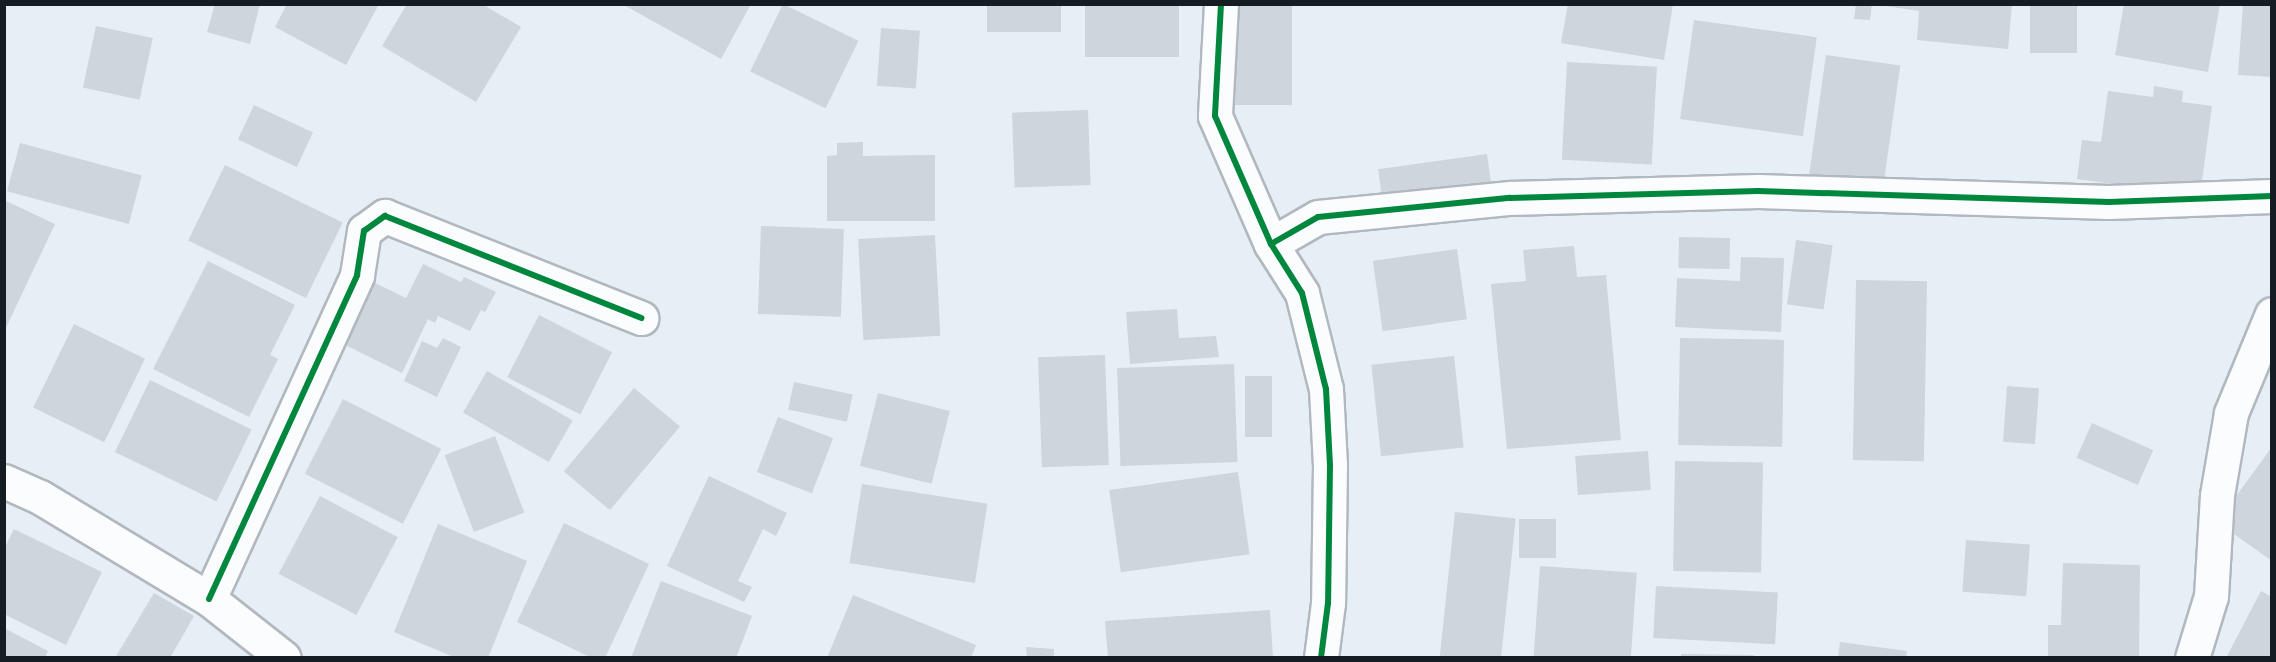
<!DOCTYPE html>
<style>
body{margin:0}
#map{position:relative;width:2276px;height:662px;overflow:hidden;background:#e6eef6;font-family:"Fira Sans",sans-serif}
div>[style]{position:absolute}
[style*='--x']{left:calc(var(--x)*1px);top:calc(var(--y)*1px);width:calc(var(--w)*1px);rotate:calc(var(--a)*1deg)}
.building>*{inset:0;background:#ced5dc;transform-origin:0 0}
.roads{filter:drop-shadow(2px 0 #b1b8bf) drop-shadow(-2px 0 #b1b8bf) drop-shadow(0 2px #b1b8bf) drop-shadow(0 -2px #b1b8bf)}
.minor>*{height:33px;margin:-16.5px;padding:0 16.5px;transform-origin:16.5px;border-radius:16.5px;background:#fbfcfe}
.cycleway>*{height:6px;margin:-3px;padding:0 3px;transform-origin:3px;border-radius:3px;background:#00873e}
span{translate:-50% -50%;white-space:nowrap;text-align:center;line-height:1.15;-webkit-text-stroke:5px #f6fafe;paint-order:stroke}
.frame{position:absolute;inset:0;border:6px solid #151d23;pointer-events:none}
</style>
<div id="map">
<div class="building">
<i style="clip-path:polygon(215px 4px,260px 4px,250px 44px,207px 32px)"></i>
<i style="clip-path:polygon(287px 4px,379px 4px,346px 65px,275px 27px)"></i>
<i style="clip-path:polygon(407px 4px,482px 4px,521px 27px,476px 102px,382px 46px)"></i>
<i style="clip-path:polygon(622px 4px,751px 4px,721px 59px)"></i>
<i style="left:783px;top:4px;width:84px;height:75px;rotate:26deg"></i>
<i style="left:987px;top:4px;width:74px;height:28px"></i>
<i style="left:1085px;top:4px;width:94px;height:53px"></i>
<i style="left:1234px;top:4px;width:58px;height:101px"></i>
<i style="clip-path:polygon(1568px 4px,1673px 4px,1664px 60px,1561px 43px)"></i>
<i style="clip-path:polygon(1856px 4px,1872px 4px,1870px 20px,1854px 19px)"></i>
<i style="clip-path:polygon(1872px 4px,2012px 4px,2008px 49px,1917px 40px,1919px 11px)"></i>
<i style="left:2030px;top:4px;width:47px;height:49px"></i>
<i style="clip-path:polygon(2124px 4px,2220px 4px,2208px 72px,2115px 55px)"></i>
<i style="clip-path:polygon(2243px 4px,2272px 4px,2272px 77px,2238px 75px)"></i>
<i style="left:1694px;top:20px;width:124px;height:100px;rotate:8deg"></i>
<i style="left:96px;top:26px;width:58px;height:63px;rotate:12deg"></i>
<i style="left:881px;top:28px;width:39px;height:58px;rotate:4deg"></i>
<i style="left:1826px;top:55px;width:75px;height:123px;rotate:8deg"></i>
<i style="left:1567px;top:62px;width:90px;height:98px;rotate:3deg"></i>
<i style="clip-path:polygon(2154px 86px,2183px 91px,2182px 102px,2212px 106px,2200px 196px,2077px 179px,2082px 140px,2101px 142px,2108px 91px,2153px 97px)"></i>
<i style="left:254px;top:105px;width:65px;height:38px;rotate:25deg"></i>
<i style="left:1088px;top:110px;width:75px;height:76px;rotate:88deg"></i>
<i style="clip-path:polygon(863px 142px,863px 156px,935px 155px,935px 221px,827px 221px,827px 156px,837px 155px,837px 143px)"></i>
<i style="left:20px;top:143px;width:126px;height:50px;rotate:15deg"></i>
<i style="left:1487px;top:154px;width:36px;height:110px;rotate:82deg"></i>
<i style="left:225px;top:165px;width:131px;height:84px;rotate:26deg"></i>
<i style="clip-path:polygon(4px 200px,55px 224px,4px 332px)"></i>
<i style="left:761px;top:226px;width:83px;height:88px;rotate:2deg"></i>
<i style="left:935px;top:235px;width:101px;height:77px;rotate:87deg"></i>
<i style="left:1679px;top:237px;width:51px;height:31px;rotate:1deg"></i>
<i style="left:1796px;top:240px;width:37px;height:65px;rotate:8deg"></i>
<i style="clip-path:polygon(1574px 246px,1577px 277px,1606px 275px,1621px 440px,1507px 449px,1491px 284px,1526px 281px,1523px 250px)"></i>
<i style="left:1457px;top:249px;width:71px;height:85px;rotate:82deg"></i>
<i style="clip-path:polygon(1741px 257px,1784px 258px,1781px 332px,1675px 327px,1677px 278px,1740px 281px)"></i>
<i style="clip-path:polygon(208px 261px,295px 305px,270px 355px,278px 359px,249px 417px,153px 369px)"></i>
<i style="clip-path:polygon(423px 264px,461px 282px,464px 277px,496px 292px,485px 312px,481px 310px,470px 331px,438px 316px,435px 323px,428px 319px,402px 373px,341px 343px,371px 281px,406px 298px)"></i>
<i style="left:1856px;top:280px;width:71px;height:180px;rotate:1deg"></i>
<i style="clip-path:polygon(1177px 309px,1179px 338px,1216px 336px,1219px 357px,1130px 364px,1126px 312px)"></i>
<i style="left:539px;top:315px;width:82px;height:70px;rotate:27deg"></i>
<i style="left:74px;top:324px;width:79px;height:93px;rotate:26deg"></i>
<i style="clip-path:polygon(443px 338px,461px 347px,437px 397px,404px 381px,422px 341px,437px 348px)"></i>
<i style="left:1680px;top:338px;width:104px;height:107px;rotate:1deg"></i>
<i style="left:1105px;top:355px;width:110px;height:67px;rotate:88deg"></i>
<i style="left:1454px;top:356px;width:92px;height:83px;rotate:84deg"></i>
<i style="left:1234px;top:364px;width:98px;height:117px;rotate:88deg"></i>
<i style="left:487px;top:371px;width:99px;height:48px;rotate:30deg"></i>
<i style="left:1245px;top:376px;width:27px;height:61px"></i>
<i style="left:150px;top:380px;width:113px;height:80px;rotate:26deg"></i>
<i style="left:794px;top:382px;width:60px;height:28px;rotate:12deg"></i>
<i style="left:2007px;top:386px;width:32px;height:56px;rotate:4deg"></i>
<i style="left:634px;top:388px;width:60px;height:109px;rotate:40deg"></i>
<i style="left:878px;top:393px;width:74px;height:75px;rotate:14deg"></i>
<i style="left:343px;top:399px;width:110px;height:84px;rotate:27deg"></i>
<i style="left:778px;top:417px;width:59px;height:59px;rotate:21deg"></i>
<i style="left:2092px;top:423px;width:67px;height:38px;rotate:24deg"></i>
<i style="left:495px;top:436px;width:82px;height:54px;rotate:69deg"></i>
<i style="clip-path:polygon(2272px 447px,2272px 561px,2217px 522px)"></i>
<i style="left:1648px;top:451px;width:39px;height:73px;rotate:86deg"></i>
<i style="left:1675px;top:461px;width:88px;height:110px;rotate:1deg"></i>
<i style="left:1238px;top:472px;width:83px;height:130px;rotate:82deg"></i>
<i style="clip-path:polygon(709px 476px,787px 513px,776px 536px,763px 529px,738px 581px,752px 587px,744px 602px,667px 566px)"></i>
<i style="left:862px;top:484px;width:127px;height:80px;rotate:9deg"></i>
<i style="left:320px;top:496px;width:88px;height:88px;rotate:28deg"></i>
<i style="left:1455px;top:512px;width:61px;height:147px;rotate:6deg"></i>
<i style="left:1519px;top:519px;width:37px;height:39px"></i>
<i style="clip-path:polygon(564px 523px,649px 564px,605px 658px,592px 658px,517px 622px)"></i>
<i style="clip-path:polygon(438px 524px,527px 561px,488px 658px,456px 658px,394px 632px)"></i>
<i style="clip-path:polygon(14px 529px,102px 572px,66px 645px,4px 614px,4px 549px)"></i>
<i style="left:1966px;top:540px;width:64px;height:52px;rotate:4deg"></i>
<i style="clip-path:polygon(2063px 563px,2140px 565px,2139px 658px,2048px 658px,2048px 625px,2061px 625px)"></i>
<i style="left:1540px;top:566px;width:97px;height:92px;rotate:4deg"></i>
<i style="clip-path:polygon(661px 581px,752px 616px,736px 658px,631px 658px)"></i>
<i style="left:1656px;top:586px;width:122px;height:52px;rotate:3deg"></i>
<i style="clip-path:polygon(2261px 591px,2272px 597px,2272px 658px,2226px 658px)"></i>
<i style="clip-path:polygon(154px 593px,194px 616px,170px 658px,115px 658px)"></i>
<i style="clip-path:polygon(853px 595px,976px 645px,971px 658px,827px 658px)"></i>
<i style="clip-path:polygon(1270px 610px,1273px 658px,1108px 658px,1105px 621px)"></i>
<i style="clip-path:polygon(4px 628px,48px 651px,45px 658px,4px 658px)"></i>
<i style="clip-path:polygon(1840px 642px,1907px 651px,1906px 658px,1838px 658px)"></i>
<i style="clip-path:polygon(1026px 647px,1054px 649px,1054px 658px,1027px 658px)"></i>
<i style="clip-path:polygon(1681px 654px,1754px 655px,1753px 658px,1681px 658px)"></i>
</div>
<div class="roads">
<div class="minor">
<i style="--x:1221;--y:4;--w:112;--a:93.1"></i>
<i style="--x:1215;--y:116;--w:140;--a:66.4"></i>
<i style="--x:1271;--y:244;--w:58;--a:57.7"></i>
<i style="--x:1302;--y:293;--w:99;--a:76"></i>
<i style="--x:1326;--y:389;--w:76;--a:87"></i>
<i style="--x:1330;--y:465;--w:138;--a:90.8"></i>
<i style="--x:1328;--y:603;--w:55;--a:97.3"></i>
<i style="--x:1271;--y:244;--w:54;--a:-29.9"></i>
<i style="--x:1318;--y:217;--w:193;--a:-5.7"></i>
<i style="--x:1510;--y:198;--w:248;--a:-1.6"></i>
<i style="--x:1758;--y:191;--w:351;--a:1.8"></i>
<i style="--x:2109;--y:202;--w:163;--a:-2.1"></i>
<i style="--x:4;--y:481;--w:39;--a:24"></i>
<i style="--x:40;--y:497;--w:197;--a:31.1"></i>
<i style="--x:209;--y:599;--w:95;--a:38.2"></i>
<i style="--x:209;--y:599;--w:356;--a:-65.4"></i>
<i style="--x:357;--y:275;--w:45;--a:-81"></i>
<i style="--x:364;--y:231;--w:26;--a:-36"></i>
<i style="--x:385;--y:216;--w:276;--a:21.7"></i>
<i style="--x:2192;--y:658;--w:65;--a:-73"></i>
<i style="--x:2211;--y:596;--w:101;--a:-86.6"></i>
<i style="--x:2217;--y:495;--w:83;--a:-80.3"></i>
<i style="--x:2231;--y:413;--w:107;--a:-67.5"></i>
</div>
</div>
<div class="cycleway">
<i style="--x:1221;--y:4;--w:112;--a:93.1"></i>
<i style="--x:1215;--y:116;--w:140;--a:66.4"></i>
<i style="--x:1271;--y:244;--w:58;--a:57.7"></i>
<i style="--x:1302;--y:293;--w:99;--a:76"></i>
<i style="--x:1326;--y:389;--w:76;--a:87"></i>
<i style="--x:1330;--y:465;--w:138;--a:90.8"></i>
<i style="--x:1328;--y:603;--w:55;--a:97.3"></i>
<i style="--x:1271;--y:244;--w:54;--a:-29.9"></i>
<i style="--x:1318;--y:217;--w:193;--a:-5.7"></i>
<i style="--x:1510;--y:198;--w:248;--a:-1.6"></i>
<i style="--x:1758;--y:191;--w:351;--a:1.8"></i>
<i style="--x:2109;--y:202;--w:163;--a:-2.1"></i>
<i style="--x:209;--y:599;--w:356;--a:-65.4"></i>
<i style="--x:357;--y:275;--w:45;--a:-81"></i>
<i style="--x:364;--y:231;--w:26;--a:-36"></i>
<i style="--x:385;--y:216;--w:276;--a:21.7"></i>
</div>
<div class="frame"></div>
</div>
